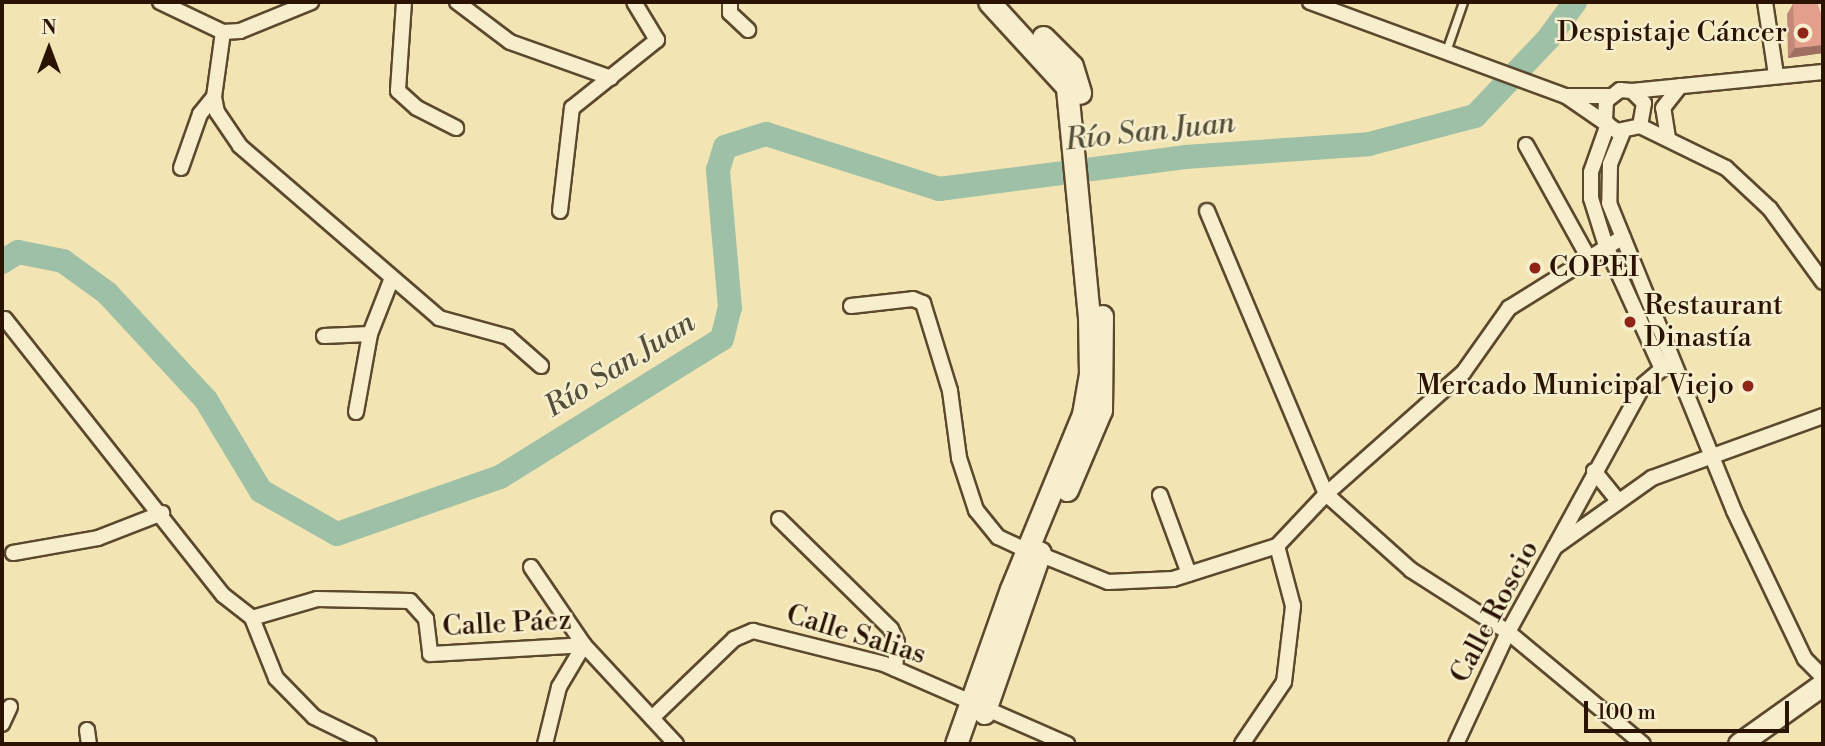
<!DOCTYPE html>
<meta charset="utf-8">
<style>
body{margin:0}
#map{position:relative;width:1825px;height:746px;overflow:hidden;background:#f3e5b3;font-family:"Libre Bodoni",serif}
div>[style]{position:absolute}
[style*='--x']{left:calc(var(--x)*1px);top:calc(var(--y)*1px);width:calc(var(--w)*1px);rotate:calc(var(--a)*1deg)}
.river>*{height:24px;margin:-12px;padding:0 12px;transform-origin:12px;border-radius:12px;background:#9dc0a6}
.roads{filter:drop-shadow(2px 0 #5c482d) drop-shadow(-2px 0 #5c482d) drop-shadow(0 2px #5c482d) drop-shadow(0 -2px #5c482d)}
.service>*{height:7px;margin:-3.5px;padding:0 3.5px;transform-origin:3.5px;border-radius:3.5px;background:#f7eece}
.minor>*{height:14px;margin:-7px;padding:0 7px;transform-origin:7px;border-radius:7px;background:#f7eece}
.secondary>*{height:21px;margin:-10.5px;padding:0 10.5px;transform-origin:10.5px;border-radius:10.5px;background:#f7eece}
.wall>*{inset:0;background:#c38978}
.shaded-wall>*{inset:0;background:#9f6f61}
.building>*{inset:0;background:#e39f8b}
.dots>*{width:19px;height:19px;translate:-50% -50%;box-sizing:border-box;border:4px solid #f7eece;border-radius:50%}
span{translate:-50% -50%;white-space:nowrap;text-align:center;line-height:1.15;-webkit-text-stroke:5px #f7eece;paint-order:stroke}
.poi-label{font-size:28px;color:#2a1300}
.right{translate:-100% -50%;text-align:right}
.left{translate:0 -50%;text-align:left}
.street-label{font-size:28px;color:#2a1300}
.water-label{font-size:30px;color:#52503a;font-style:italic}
.frame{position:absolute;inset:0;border:4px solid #2a1300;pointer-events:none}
.north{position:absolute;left:14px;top:14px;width:70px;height:70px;-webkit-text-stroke:5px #f7eece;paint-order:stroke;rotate:0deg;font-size:19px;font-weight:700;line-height:28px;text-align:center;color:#2a1300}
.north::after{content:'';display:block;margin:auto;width:24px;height:32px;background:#2a1300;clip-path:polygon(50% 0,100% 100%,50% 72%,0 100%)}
.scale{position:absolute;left:1584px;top:701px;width:205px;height:32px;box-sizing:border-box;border:4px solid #2a1300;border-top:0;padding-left:9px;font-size:21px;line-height:24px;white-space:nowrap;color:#2a1300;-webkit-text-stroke:5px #f7eece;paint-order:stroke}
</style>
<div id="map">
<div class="river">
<i style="--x:2;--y:262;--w:19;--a:-32"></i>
<i style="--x:18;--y:252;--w:46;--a:11.3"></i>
<i style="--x:63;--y:261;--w:54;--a:36"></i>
<i style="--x:107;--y:293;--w:146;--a:47.2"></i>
<i style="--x:206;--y:400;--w:106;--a:58.9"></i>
<i style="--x:261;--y:491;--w:87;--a:29.5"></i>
<i style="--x:337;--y:534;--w:173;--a:-19.3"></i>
<i style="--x:500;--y:477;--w:261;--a:-31.9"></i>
<i style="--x:722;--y:339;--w:32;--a:-76"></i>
<i style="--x:730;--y:308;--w:139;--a:-95"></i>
<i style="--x:718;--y:170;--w:24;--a:-73"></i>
<i style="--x:725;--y:147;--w:43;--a:-17.6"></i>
<i style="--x:766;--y:134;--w:182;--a:17.6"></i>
<i style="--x:939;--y:189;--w:248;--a:-7.4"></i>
<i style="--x:1185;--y:157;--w:184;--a:-4"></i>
<i style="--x:1369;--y:144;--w:110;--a:-14.8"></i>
<i style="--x:1475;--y:116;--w:106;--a:-46.5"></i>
<i style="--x:1548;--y:39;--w:46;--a:-53.9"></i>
</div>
<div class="roads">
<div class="service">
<i style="--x:1446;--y:51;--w:52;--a:-70.9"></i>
</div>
<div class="minor">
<i style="--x:160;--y:2;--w:70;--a:25.5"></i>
<i style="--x:223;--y:32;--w:17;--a:-3"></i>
<i style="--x:240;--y:31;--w:77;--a:-22.2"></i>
<i style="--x:404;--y:2;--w:89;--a:93.9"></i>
<i style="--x:398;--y:91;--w:25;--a:42"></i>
<i style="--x:417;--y:108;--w:44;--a:27.1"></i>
<i style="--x:457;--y:2;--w:66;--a:37"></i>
<i style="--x:510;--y:42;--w:107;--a:19.6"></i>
<i style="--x:730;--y:2;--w:11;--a:90"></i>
<i style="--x:730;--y:13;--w:25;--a:43"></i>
<i style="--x:1310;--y:2;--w:273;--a:20.2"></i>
<i style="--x:1566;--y:96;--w:62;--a:34.5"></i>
<i style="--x:1617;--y:131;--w:24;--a:-12"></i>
<i style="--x:1640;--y:126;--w:23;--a:-80"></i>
<i style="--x:1644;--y:103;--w:17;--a:-135"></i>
<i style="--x:1632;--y:91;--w:12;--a:-175"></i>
<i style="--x:1620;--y:90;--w:18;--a:142"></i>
<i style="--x:1606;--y:101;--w:17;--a:93"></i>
<i style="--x:1765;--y:2;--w:74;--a:81.4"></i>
<i style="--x:223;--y:32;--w:66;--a:97.9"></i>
<i style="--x:214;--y:97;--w:15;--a:79"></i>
<i style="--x:217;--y:112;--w:41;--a:55.9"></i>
<i style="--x:240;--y:146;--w:263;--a:40.8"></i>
<i style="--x:439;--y:318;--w:72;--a:15.4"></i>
<i style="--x:508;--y:337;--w:44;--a:41.3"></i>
<i style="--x:1632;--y:91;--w:192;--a:-5.7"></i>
<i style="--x:1567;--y:96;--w:42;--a:0"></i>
<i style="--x:1640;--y:126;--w:96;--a:26"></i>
<i style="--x:1726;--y:168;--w:60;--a:43"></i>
<i style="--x:1770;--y:209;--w:90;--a:54"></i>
<i style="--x:1623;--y:132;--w:35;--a:112"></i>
<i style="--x:1610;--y:164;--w:39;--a:91"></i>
<i style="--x:1609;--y:203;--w:332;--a:67.9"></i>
<i style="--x:1734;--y:511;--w:164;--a:64.4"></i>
<i style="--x:1805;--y:659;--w:25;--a:45"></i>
<i style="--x:1668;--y:138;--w:30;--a:-99"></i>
<i style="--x:1663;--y:108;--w:28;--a:-52"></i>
<i style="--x:1526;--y:145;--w:128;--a:61"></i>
<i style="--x:181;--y:168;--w:57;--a:-70.6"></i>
<i style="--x:200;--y:114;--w:22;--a:-51"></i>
<i style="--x:560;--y:211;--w:104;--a:-83.4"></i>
<i style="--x:572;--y:108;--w:109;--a:-38.7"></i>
<i style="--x:657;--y:40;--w:44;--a:-121.2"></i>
<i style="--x:1207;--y:211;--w:307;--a:67.2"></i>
<i style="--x:1326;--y:494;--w:114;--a:41.8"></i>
<i style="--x:1411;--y:570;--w:115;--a:32.6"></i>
<i style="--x:1508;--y:632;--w:175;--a:39.7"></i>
<i style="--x:851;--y:306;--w:62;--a:-6.4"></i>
<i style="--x:913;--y:299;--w:11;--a:22"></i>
<i style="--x:923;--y:303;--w:92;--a:72.9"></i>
<i style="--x:950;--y:391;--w:68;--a:82.3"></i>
<i style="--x:959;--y:458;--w:55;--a:71.9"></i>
<i style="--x:976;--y:510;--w:35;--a:51"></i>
<i style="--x:998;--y:537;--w:31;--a:25"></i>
<i style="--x:5;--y:319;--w:352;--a:51.7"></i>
<i style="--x:223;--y:595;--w:37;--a:38"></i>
<i style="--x:324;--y:336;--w:46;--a:-2.5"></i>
<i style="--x:356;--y:412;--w:79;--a:-79.8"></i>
<i style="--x:370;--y:334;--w:60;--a:-68.6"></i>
<i style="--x:1594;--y:471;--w:36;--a:51"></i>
<i style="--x:1160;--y:495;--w:84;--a:69.8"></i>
<i style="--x:779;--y:519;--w:157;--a:44.5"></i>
<i style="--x:891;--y:629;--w:14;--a:65"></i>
<i style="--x:897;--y:642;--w:27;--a:94"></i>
<i style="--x:1557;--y:543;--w:181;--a:-61.3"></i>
<i style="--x:1644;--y:384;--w:23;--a:-40"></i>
<i style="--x:1662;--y:369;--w:135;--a:-114.5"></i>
<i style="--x:1606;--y:246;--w:50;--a:-107.4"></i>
<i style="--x:1591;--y:198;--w:26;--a:-90"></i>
<i style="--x:1591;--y:172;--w:51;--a:-70.5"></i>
<i style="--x:13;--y:553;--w:86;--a:-10"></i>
<i style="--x:98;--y:538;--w:69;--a:-21.3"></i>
<i style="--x:1039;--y:554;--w:74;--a:22.1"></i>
<i style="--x:1108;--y:582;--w:65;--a:-2.6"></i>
<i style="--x:1173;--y:579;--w:109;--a:-17.6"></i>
<i style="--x:1277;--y:546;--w:71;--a:-46.7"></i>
<i style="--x:1326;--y:494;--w:183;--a:-41.5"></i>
<i style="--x:1463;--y:373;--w:80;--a:-54.7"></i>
<i style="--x:1509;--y:308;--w:134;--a:-31.9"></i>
<i style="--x:531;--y:567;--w:94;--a:55.8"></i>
<i style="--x:584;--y:645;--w:49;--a:120.8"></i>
<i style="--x:559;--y:687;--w:59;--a:103.8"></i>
<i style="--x:252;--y:618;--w:68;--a:-16.3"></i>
<i style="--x:317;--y:599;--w:93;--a:1.2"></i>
<i style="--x:410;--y:601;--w:24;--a:48"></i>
<i style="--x:426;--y:619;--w:35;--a:83"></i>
<i style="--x:430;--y:654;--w:154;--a:-3.3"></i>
<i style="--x:584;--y:645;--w:135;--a:47.1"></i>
<i style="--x:252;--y:618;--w:65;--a:68.2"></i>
<i style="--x:276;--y:678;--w:54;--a:45.7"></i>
<i style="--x:314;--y:717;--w:61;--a:26.1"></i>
<i style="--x:652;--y:718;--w:114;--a:-43.9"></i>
<i style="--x:734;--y:639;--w:21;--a:-23"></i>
<i style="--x:753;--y:631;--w:135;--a:14.1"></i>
<i style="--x:884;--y:664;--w:200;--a:23.6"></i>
<i style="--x:2;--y:724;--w:19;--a:-65"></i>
<i style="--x:87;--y:730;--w:14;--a:82"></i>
<i style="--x:1242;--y:744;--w:75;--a:-55.9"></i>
<i style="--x:1284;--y:682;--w:77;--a:-83.2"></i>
<i style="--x:1293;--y:606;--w:62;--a:-104.9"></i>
<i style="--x:1456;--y:744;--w:123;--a:-65.1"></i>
<i style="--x:1508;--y:632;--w:97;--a:-61.1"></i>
<i style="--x:1555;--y:547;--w:119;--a:-35.4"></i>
<i style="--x:1652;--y:478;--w:182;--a:-19.9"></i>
</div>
<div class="secondary">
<i style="--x:1043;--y:37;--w:41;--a:45"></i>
<i style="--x:1072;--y:66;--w:28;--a:73"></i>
<i style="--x:1067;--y:490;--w:87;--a:-67"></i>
<i style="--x:1101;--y:410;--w:94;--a:-89.4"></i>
<i style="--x:984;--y:713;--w:170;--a:-70.8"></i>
<i style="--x:956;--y:744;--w:164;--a:-70.5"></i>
<i style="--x:1011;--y:589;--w:189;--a:-67.6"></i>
<i style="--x:1083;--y:414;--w:41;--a:-80.1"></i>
<i style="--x:1090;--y:374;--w:57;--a:-91"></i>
<i style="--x:1089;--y:317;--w:231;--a:-95.5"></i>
<i style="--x:1067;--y:87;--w:115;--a:-132.5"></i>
<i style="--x:1739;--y:744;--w:103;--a:-35.5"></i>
</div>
</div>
<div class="wall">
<i style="clip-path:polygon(1793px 4px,1823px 19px,1823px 53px,1788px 58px,1787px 14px)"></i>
</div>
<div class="shaded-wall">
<i style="clip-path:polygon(1823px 45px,1823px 53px,1788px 58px,1795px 48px)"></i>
</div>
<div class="building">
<i style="clip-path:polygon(1800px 2px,1817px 2px,1823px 19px,1823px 45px,1795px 48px,1793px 4px)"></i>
</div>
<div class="dots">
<i style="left:1803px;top:33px;background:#8f2418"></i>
<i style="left:1535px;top:268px;background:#8f2418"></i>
<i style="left:1630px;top:322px;background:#8f2418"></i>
<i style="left:1748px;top:386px;background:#8f2418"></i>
</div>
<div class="poi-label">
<span class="right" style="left:1787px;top:33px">Despistaje Cáncer</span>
<span class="left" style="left:1549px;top:268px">COPEI</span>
<span class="left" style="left:1644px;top:322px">Restaurant<br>Dinastía</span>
<span class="right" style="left:1734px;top:386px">Mercado Municipal Viejo</span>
</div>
<div class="street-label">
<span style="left:1495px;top:612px;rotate:-62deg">Calle Roscio</span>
<span style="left:507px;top:624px;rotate:-3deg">Calle Páez</span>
<span style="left:856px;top:635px;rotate:17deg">Calle Salias</span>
</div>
<div class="water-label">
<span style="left:1150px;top:132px;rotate:-6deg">Río San Juan</span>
<span style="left:620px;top:365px;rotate:-32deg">Río San Juan</span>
</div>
<div class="frame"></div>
<div class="north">N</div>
<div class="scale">100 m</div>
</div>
